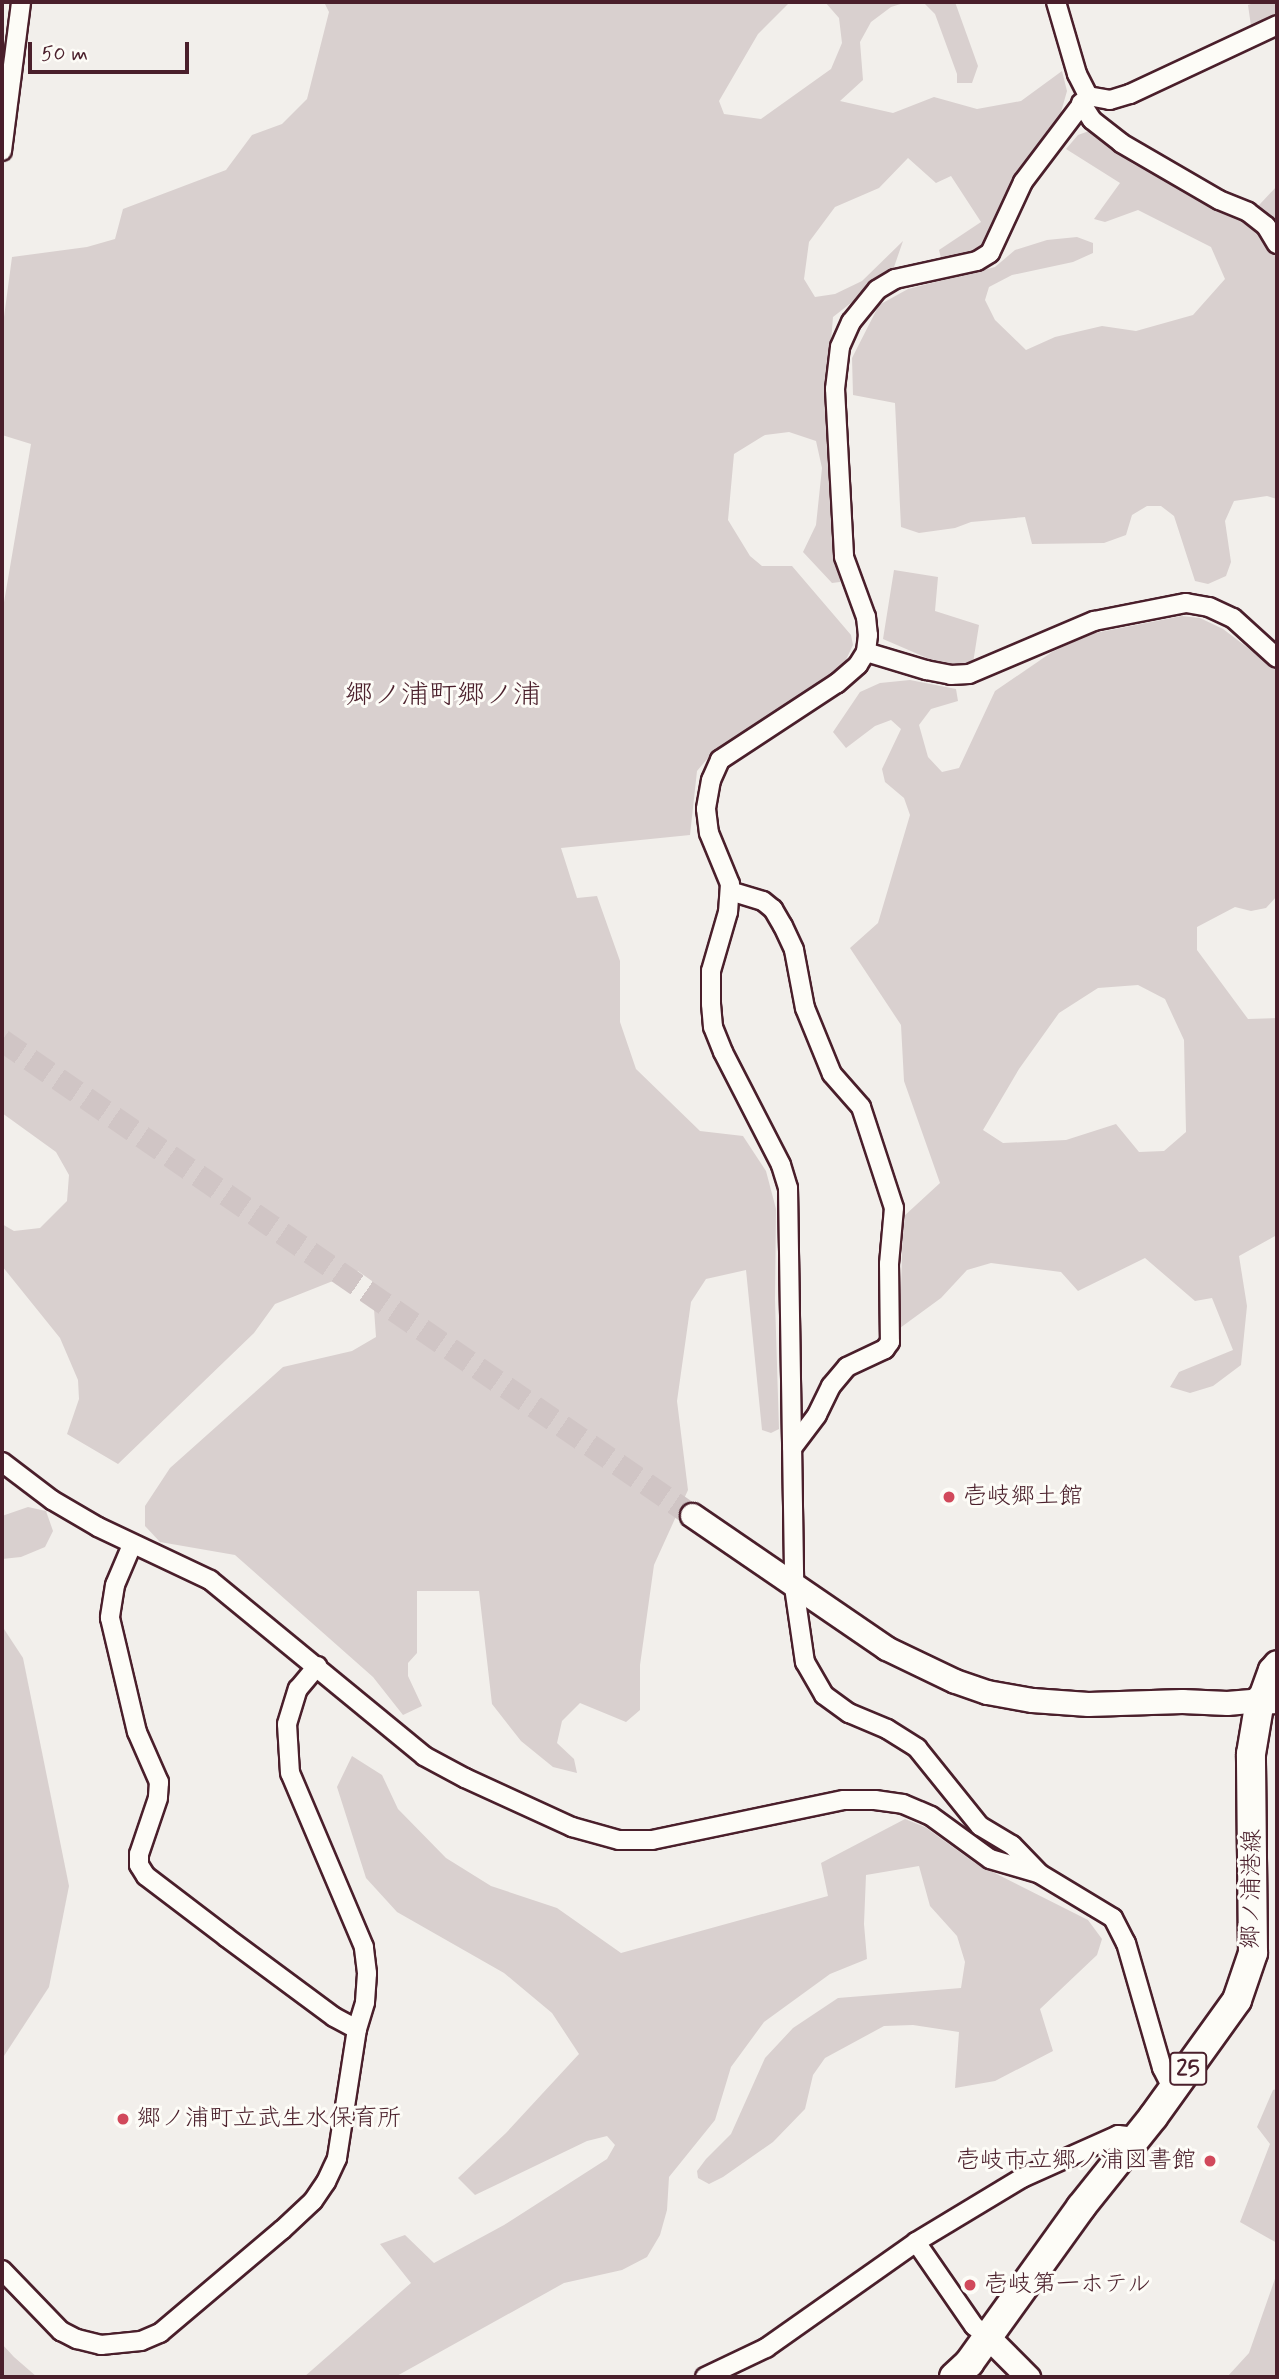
<!DOCTYPE html>
<meta charset="utf-8">
<style>
body{margin:0}
#map{position:relative;width:1279px;height:2379px;overflow:hidden;background:#f2efeb;font-family:Mynerve,"Klee One",sans-serif}
div>[style]{position:absolute}
[style*='--x']{left:calc(var(--x)*1px);top:calc(var(--y)*1px);width:calc(var(--w)*1px);rotate:calc(var(--a)*1deg)}
.green>*{inset:0;background:#d9d0cf}
.tertiary-tunnel>*{height:23px;margin-top:-11.5px;transform-origin:0;background:repeating-linear-gradient(90deg,#d0c5c5 0 23px,transparent 0 34px)}
.roads{filter:drop-shadow(2px 0 #4a1f2b) drop-shadow(-2px 0 #4a1f2b) drop-shadow(0 2px #4a1f2b) drop-shadow(0 -2px #4a1f2b)}
.minor>*{height:18px;margin:-9px;padding:0 9px;transform-origin:9px;border-radius:9px;background:#fdfcf7}
.tertiary>*{height:23px;margin:-11.5px;padding:0 11.5px;transform-origin:11.5px;border-radius:11.5px;background:#fdfcf7}
.secondary>*{height:24px;margin:-12px;padding:0 12px;transform-origin:12px;border-radius:12px;background:#fdfcf7}
.primary>*{height:28px;margin:-14px;padding:0 14px;transform-origin:14px;border-radius:14px;background:#fdfcf7}
.dots>*{width:19px;height:19px;translate:-50% -50%;box-sizing:border-box;border:4px solid #fdfcf7;border-radius:50%}
span{translate:-50% -50%;white-space:nowrap;text-align:center;line-height:1.15;-webkit-text-stroke:6px #fdfcf7;paint-order:stroke}
.shield-label span{padding:2px 5px;background:#fdfcf7;border:2px solid;border-radius:5px;-webkit-text-stroke-width:0}
.shield-label{font-size:23px;color:#4a1f2b;font-weight:700}
.poi-label{font-size:24px;color:#4a1f2b}
.left{translate:0 -50%;text-align:left}
.right{translate:-100% -50%;text-align:right}
.street-label{font-size:24px;color:#4a1f2b}
.quarter-label{font-size:28px;color:#4a1f2b}
.frame{position:absolute;inset:0;border:4px solid #4a1f2b;pointer-events:none}
.scale{position:absolute;left:28px;top:42px;width:161px;height:32px;box-sizing:border-box;border:4px solid #4a1f2b;border-top:0;padding-left:9px;font-size:21px;line-height:24px;white-space:nowrap;color:#4a1f2b;-webkit-text-stroke:5px #fdfcf7;paint-order:stroke}
</style>
<div id="map">
<div class="green">
<i style="clip-path:polygon(324px 2px,790px 2px,758px 34px,719px 101px,724px 114px,761px 119px,831px 69px,842px 43px,839px 18px,825px 2px,907px 2px,891px 7px,871px 22px,860px 42px,863px 80px,840px 101px,893px 113px,934px 97px,977px 109px,1021px 101px,1062px 71px,1067px 91px,1059px 119px,1009px 185px,989px 240px,969px 252px,942px 262px,939px 250px,981px 222px,951px 176px,936px 183px,908px 158px,879px 188px,835px 207px,809px 242px,804px 279px,815px 297px,835px 294px,862px 281px,903px 241px,893px 270px,833px 317px,826px 403px,833px 466px,840px 582px,832px 583px,803px 552px,816px 525px,822px 468px,816px 441px,789px 432px,765px 435px,734px 454px,728px 520px,750px 556px,762px 566px,792px 566px,851px 635px,853px 645px,845px 662px,814px 689px,713px 752px,697px 771px,690px 835px,561px 848px,577px 898px,597px 896px,620px 961px,620px 1022px,636px 1069px,700px 1131px,743px 1136px,766px 1171px,776px 1209px,775px 1300px,779px 1429px,771px 1433px,762px 1430px,746px 1270px,706px 1279px,691px 1302px,677px 1401px,688px 1490px,654px 1565px,640px 1665px,640px 1710px,626px 1722px,580px 1703px,562px 1721px,557px 1743px,574px 1759px,577px 1773px,553px 1767px,521px 1741px,492px 1704px,479px 1591px,417px 1591px,417px 1653px,408px 1663px,408px 1676px,422px 1706px,403px 1715px,373px 1677px,235px 1555px,160px 1542px,145px 1526px,145px 1506px,170px 1468px,283px 1367px,352px 1351px,376px 1337px,372px 1281px,358px 1271px,275px 1304px,254px 1333px,118px 1464px,67px 1434px,79px 1399px,78px 1380px,60px 1338px,2px 1266px,2px 1224px,14px 1231px,40px 1228px,67px 1201px,69px 1175px,56px 1152px,2px 1113px,2px 614px,31px 444px,2px 435px,2px 332px,12px 257px,87px 247px,115px 239px,123px 209px,226px 170px,252px 135px,282px 124px,307px 99px,329px 12px)"></i>
<i style="clip-path:polygon(914px 2px,955px 2px,978px 66px,972px 83px,957px 83px,957px 74px,935px 14px,924px 3px)"></i>
<i style="clip-path:polygon(1256px 2px,1277px 2px,1277px 14px,1251px 26px,1248px 5px)"></i>
<i style="clip-path:polygon(1089px 131px,1133px 164px,1246px 219px,1277px 186px,1277px 499px,1267px 496px,1234px 501px,1225px 521px,1231px 562px,1226px 576px,1208px 584px,1195px 581px,1174px 516px,1161px 506px,1147px 506px,1132px 515px,1126px 535px,1104px 543px,1032px 544px,1025px 517px,971px 522px,955px 528px,919px 533px,901px 527px,895px 403px,853px 395px,852px 358px,879px 305px,908px 289px,995px 267px,1015px 250px,1047px 240px,1077px 237px,1093px 243px,1093px 253px,1073px 262px,1012px 275px,989px 287px,985px 300px,995px 320px,1026px 350px,1055px 337px,1102px 326px,1136px 331px,1193px 315px,1225px 279px,1211px 247px,1138px 210px,1105px 222px,1094px 219px,1120px 183px,1066px 149px,1078px 135px)"></i>
<i style="clip-path:polygon(894px 570px,938px 577px,935px 611px,979px 625px,973px 663px,941px 664px,883px 639px)"></i>
<i style="clip-path:polygon(evenodd,1182px 616px,1200px 618px,1223px 629px,1277px 670px,1277px 896px,1266px 908px,1251px 911px,1235px 907px,1197px 927px,1197px 950px,1248px 1019px,1277px 1018px,1277px 1235px,1239px 1256px,1247px 1306px,1241px 1365px,1213px 1386px,1190px 1393px,1170px 1387px,1179px 1372px,1233px 1350px,1212px 1298px,1195px 1301px,1145px 1258px,1078px 1291px,1061px 1272px,991px 1263px,967px 1270px,941px 1298px,900px 1328px,903px 1217px,940px 1183px,904px 1081px,901px 1025px,850px 948px,878px 923px,910px 815px,904px 798px,885px 782px,882px 769px,901px 729px,891px 720px,875px 726px,846px 748px,833px 732px,860px 692px,880px 683px,910px 680px,956px 689px,958px 701px,931px 709px,919px 725px,928px 757px,942px 772px,959px 768px,995px 691px,1052px 652px,1090px 634px,1182px 616px,1138px 985px,1165px 999px,1184px 1040px,1186px 1132px,1164px 1151px,1139px 1152px,1116px 1124px,1066px 1140px,1003px 1143px,983px 1130px,1019px 1069px,1059px 1013px,1098px 988px,1138px 985px)"></i>
<i style="clip-path:polygon(28px 1507px,46px 1511px,53px 1531px,45px 1547px,21px 1557px,2px 1559px,2px 1516px)"></i>
<i style="clip-path:polygon(2px 1626px,23px 1658px,69px 1886px,49px 1987px,2px 2059px)"></i>
<i style="clip-path:polygon(352px 1756px,382px 1775px,398px 1809px,446px 1858px,491px 1886px,557px 1908px,621px 1953px,828px 1896px,821px 1863px,905px 1819px,925px 1827px,975px 1863px,1088px 1920px,1102px 1939px,1097px 1955px,1040px 2009px,1053px 2051px,995px 2081px,955px 2088px,959px 2032px,913px 2025px,884px 2026px,825px 2058px,813px 2075px,805px 2109px,773px 2142px,723px 2177px,709px 2184px,698px 2178px,697px 2171px,706px 2159px,731px 2134px,765px 2058px,793px 2028px,838px 1998px,961px 1988px,965px 1962px,957px 1936px,930px 1906px,919px 1866px,866px 1875px,864px 1924px,867px 1959px,830px 1974px,764px 2022px,731px 2067px,715px 2120px,669px 2177px,667px 2210px,660px 2235px,647px 2257px,622px 2270px,564px 2283px,395px 2377px,304px 2377px,411px 2283px,380px 2244px,405px 2235px,434px 2263px,504px 2225px,607px 2159px,615px 2145px,607px 2136px,587px 2141px,475px 2195px,458px 2178px,506px 2133px,579px 2054px,552px 2013px,504px 1973px,397px 1912px,366px 1878px,337px 1787px)"></i>
<i style="clip-path:polygon(1277px 2089px,1277px 2243px,1240px 2222px,1270px 2144px,1257px 2127px,1273px 2090px)"></i>
<i style="clip-path:polygon(1277px 2273px,1277px 2377px,1227px 2377px,1249px 2353px)"></i>
<i style="clip-path:polygon(2px 2344px,14px 2357px,37px 2377px,2px 2377px)"></i>
</div>
<div class="tertiary-tunnel">
<i style="--x:2;--y:1040;--w:838;--a:34.54"></i>
</div>
<div class="roads">
<div class="minor">
<i style="--x:1056;--y:2;--w:75;--a:73.7"></i>
<i style="--x:1077;--y:74;--w:25;--a:63"></i>
<i style="--x:1088;--y:96;--w:22;--a:10"></i>
<i style="--x:1110;--y:100;--w:21;--a:-17"></i>
<i style="--x:1130;--y:94;--w:162;--a:-25.1"></i>
<i style="--x:1088;--y:96;--w:108;--a:127.1"></i>
<i style="--x:1023;--y:182;--w:78;--a:114.9"></i>
<i style="--x:990;--y:253;--w:15;--a:148"></i>
<i style="--x:977;--y:261;--w:84;--a:167.6"></i>
<i style="--x:895;--y:279;--w:21;--a:149"></i>
<i style="--x:877;--y:290;--w:41;--a:129.1"></i>
<i style="--x:851;--y:322;--w:27;--a:114"></i>
<i style="--x:840;--y:347;--w:42;--a:96.8"></i>
<i style="--x:835;--y:389;--w:168;--a:86.9"></i>
<i style="--x:844;--y:557;--w:64;--a:69.9"></i>
<i style="--x:866;--y:617;--w:18;--a:84"></i>
<i style="--x:868;--y:635;--w:17;--a:97"></i>
<i style="--x:866;--y:652;--w:15;--a:122"></i>
<i style="--x:858;--y:665;--w:28;--a:139"></i>
<i style="--x:837;--y:683;--w:140;--a:146.7"></i>
<i style="--x:720;--y:760;--w:22;--a:114"></i>
<i style="--x:711;--y:780;--w:29;--a:100"></i>
<i style="--x:706;--y:809;--w:24;--a:83"></i>
<i style="--x:709;--y:833;--w:55;--a:67.6"></i>
<i style="--x:730;--y:884;--w:28;--a:94"></i>
<i style="--x:728;--y:912;--w:61;--a:106.1"></i>
<i style="--x:711;--y:971;--w:33;--a:90"></i>
<i style="--x:711;--y:1004;--w:23;--a:85"></i>
<i style="--x:713;--y:1027;--w:27;--a:68"></i>
<i style="--x:723;--y:1052;--w:127;--a:62.8"></i>
<i style="--x:781;--y:1165;--w:24;--a:73"></i>
<i style="--x:788;--y:1188;--w:399;--a:89.1"></i>
<i style="--x:794;--y:1587;--w:76;--a:81.7"></i>
<i style="--x:805;--y:1662;--w:38;--a:60"></i>
<i style="--x:824;--y:1695;--w:31;--a:36"></i>
<i style="--x:849;--y:1713;--w:41;--a:22.8"></i>
<i style="--x:887;--y:1729;--w:36;--a:32"></i>
<i style="--x:917;--y:1748;--w:100;--a:51.1"></i>
<i style="--x:980;--y:1826;--w:37;--a:31"></i>
<i style="--x:1012;--y:1845;--w:40;--a:46"></i>
<i style="--x:1040;--y:1874;--w:85;--a:31.1"></i>
<i style="--x:1113;--y:1918;--w:28;--a:63"></i>
<i style="--x:1126;--y:1943;--w:130;--a:73.9"></i>
<i style="--x:1162;--y:2068;--w:25;--a:63"></i>
<i style="--x:1081;--y:103;--w:20;--a:57"></i>
<i style="--x:1092;--y:120;--w:37;--a:38"></i>
<i style="--x:1121;--y:143;--w:113;--a:30.2"></i>
<i style="--x:1219;--y:200;--w:31;--a:22"></i>
<i style="--x:1248;--y:212;--w:23;--a:38"></i>
<i style="--x:1266;--y:226;--w:21;--a:59"></i>
<i style="--x:2;--y:151;--w:150;--a:-82.7"></i>
<i style="--x:866;--y:652;--w:63;--a:16.7"></i>
<i style="--x:926;--y:670;--w:25;--a:11"></i>
<i style="--x:951;--y:675;--w:18;--a:-3"></i>
<i style="--x:969;--y:674;--w:136;--a:-23"></i>
<i style="--x:1094;--y:621;--w:94;--a:-11.1"></i>
<i style="--x:1186;--y:603;--w:23;--a:10"></i>
<i style="--x:1209;--y:607;--w:26;--a:25"></i>
<i style="--x:1233;--y:618;--w:59;--a:42.3"></i>
<i style="--x:730;--y:891;--w:34;--a:17"></i>
<i style="--x:763;--y:901;--w:13;--a:39"></i>
<i style="--x:773;--y:909;--w:20;--a:60"></i>
<i style="--x:783;--y:926;--w:26;--a:65"></i>
<i style="--x:794;--y:950;--w:59;--a:79.3"></i>
<i style="--x:805;--y:1008;--w:71;--a:67.8"></i>
<i style="--x:832;--y:1074;--w:44;--a:48.7"></i>
<i style="--x:861;--y:1107;--w:106;--a:71.9"></i>
<i style="--x:894;--y:1208;--w:56;--a:95.1"></i>
<i style="--x:889;--y:1264;--w:78;--a:89.3"></i>
<i style="--x:890;--y:1342;--w:9;--a:126"></i>
<i style="--x:885;--y:1349;--w:42;--a:154.7"></i>
<i style="--x:847;--y:1367;--w:25;--a:130"></i>
<i style="--x:831;--y:1386;--w:32;--a:116"></i>
<i style="--x:817;--y:1415;--w:41;--a:127.1"></i>
<i style="--x:2;--y:1462;--w:63;--a:37.2"></i>
<i style="--x:52;--y:1500;--w:53;--a:30.4"></i>
<i style="--x:98;--y:1527;--w:124;--a:25.3"></i>
<i style="--x:210;--y:1580;--w:277;--a:39.4"></i>
<i style="--x:424;--y:1756;--w:47;--a:28.2"></i>
<i style="--x:465;--y:1778;--w:118;--a:24.6"></i>
<i style="--x:572;--y:1827;--w:49;--a:15.5"></i>
<i style="--x:619;--y:1840;--w:33;--a:0"></i>
<i style="--x:652;--y:1840;--w:196;--a:-11.8"></i>
<i style="--x:844;--y:1800;--w:31;--a:0"></i>
<i style="--x:875;--y:1800;--w:28;--a:8"></i>
<i style="--x:903;--y:1804;--w:30;--a:23"></i>
<i style="--x:931;--y:1816;--w:73;--a:36.1"></i>
<i style="--x:990;--y:1859;--w:50;--a:16.3"></i>
<i style="--x:132;--y:1545;--w:43;--a:113"></i>
<i style="--x:115;--y:1585;--w:33;--a:99"></i>
<i style="--x:110;--y:1618;--w:117;--a:76.7"></i>
<i style="--x:137;--y:1732;--w:55;--a:66.3"></i>
<i style="--x:159;--y:1782;--w:16;--a:94"></i>
<i style="--x:158;--y:1798;--w:59;--a:108.7"></i>
<i style="--x:139;--y:1854;--w:11;--a:90"></i>
<i style="--x:139;--y:1865;--w:13;--a:58"></i>
<i style="--x:146;--y:1876;--w:101;--a:37.3"></i>
<i style="--x:226;--y:1937;--w:134;--a:36.5"></i>
<i style="--x:334;--y:2017;--w:26;--a:28"></i>
<i style="--x:916;--y:2242;--w:102;--a:55.4"></i>
<i style="--x:974;--y:2326;--w:18;--a:38"></i>
<i style="--x:2;--y:2270;--w:85;--a:46"></i>
<i style="--x:61;--y:2331;--w:18;--a:27"></i>
<i style="--x:77;--y:2339;--w:25;--a:14"></i>
<i style="--x:101;--y:2345;--w:40;--a:-5.7"></i>
<i style="--x:141;--y:2341;--w:21;--a:-23"></i>
<i style="--x:160;--y:2333;--w:160;--a:-40.2"></i>
<i style="--x:282;--y:2230;--w:42;--a:-43.1"></i>
<i style="--x:313;--y:2201;--w:23;--a:-56"></i>
<i style="--x:326;--y:2182;--w:26;--a:-65"></i>
<i style="--x:337;--y:2158;--w:131;--a:-81.2"></i>
<i style="--x:357;--y:2029;--w:28;--a:-73"></i>
<i style="--x:365;--y:2002;--w:29;--a:-86"></i>
<i style="--x:367;--y:1973;--w:26;--a:-97"></i>
<i style="--x:364;--y:1947;--w:189;--a:-113"></i>
<i style="--x:290;--y:1773;--w:49;--a:-93.5"></i>
<i style="--x:287;--y:1724;--w:37;--a:-73"></i>
<i style="--x:298;--y:1689;--w:30;--a:-50"></i>
<i style="--x:705;--y:2377;--w:68;--a:-25.4"></i>
<i style="--x:766;--y:2348;--w:184;--a:-35.2"></i>
<i style="--x:916;--y:2242;--w:124;--a:-31.1"></i>
<i style="--x:1022;--y:2178;--w:105;--a:-24.1"></i>
<i style="--x:1118;--y:2135;--w:20;--a:6"></i>
</div>
<div class="tertiary">
<i style="--x:692;--y:1515;--w:235;--a:34.4"></i>
<i style="--x:886;--y:1648;--w:76;--a:25.6"></i>
<i style="--x:955;--y:1681;--w:34;--a:19"></i>
<i style="--x:987;--y:1692;--w:46;--a:10.1"></i>
<i style="--x:1032;--y:1700;--w:56;--a:4.1"></i>
<i style="--x:1088;--y:1704;--w:94;--a:-1.8"></i>
<i style="--x:1182;--y:1701;--w:45;--a:2.5"></i>
<i style="--x:1227;--y:1703;--w:33;--a:-5"></i>
<i style="--x:988;--y:2337;--w:57;--a:45"></i>
</div>
<div class="secondary">
<i style="--x:1260;--y:1700;--w:32;--a:-70"></i>
<i style="--x:1271;--y:1670;--w:9;--a:-49"></i>
</div>
<div class="primary">
<i style="--x:954;--y:2377;--w:21;--a:-43"></i>
<i style="--x:969;--y:2363;--w:192;--a:-54.3"></i>
<i style="--x:1081;--y:2207;--w:115;--a:-51.3"></i>
<i style="--x:1153;--y:2117;--w:144;--a:-54.3"></i>
<i style="--x:1237;--y:2000;--w:50;--a:-71.2"></i>
<i style="--x:1253;--y:1953;--w:199;--a:-90.6"></i>
<i style="--x:1251;--y:1754;--w:55;--a:-80.5"></i>
<i style="--x:1260;--y:1700;--w:17;--a:-3"></i>
</div>
</div>
<div class="dots">
<i style="left:949px;top:1497px;background:#d1495b"></i>
<i style="left:123px;top:2119px;background:#d1495b"></i>
<i style="left:1210px;top:2161px;background:#d1495b"></i>
<i style="left:970px;top:2285px;background:#d1495b"></i>
</div>
<div class="shield-label">
<span style="left:1188px;top:2069px">25</span>
</div>
<div class="poi-label">
<span class="left" style="left:963px;top:1497px">壱岐郷土館</span>
<span class="left" style="left:137px;top:2119px">郷ノ浦町立武生水保育所</span>
<span class="right" style="left:1196px;top:2161px">壱岐市立郷ノ浦図書館</span>
<span class="left" style="left:984px;top:2285px">壱岐第一ホテル</span>
</div>
<div class="street-label">
<span style="left:1252px;top:1889px;rotate:-89deg">郷ノ浦港線</span>
</div>
<div class="quarter-label">
<span style="left:443px;top:696px">郷ノ浦町郷ノ浦</span>
</div>
<div class="frame"></div>
<div class="scale">50 m</div>
</div>
